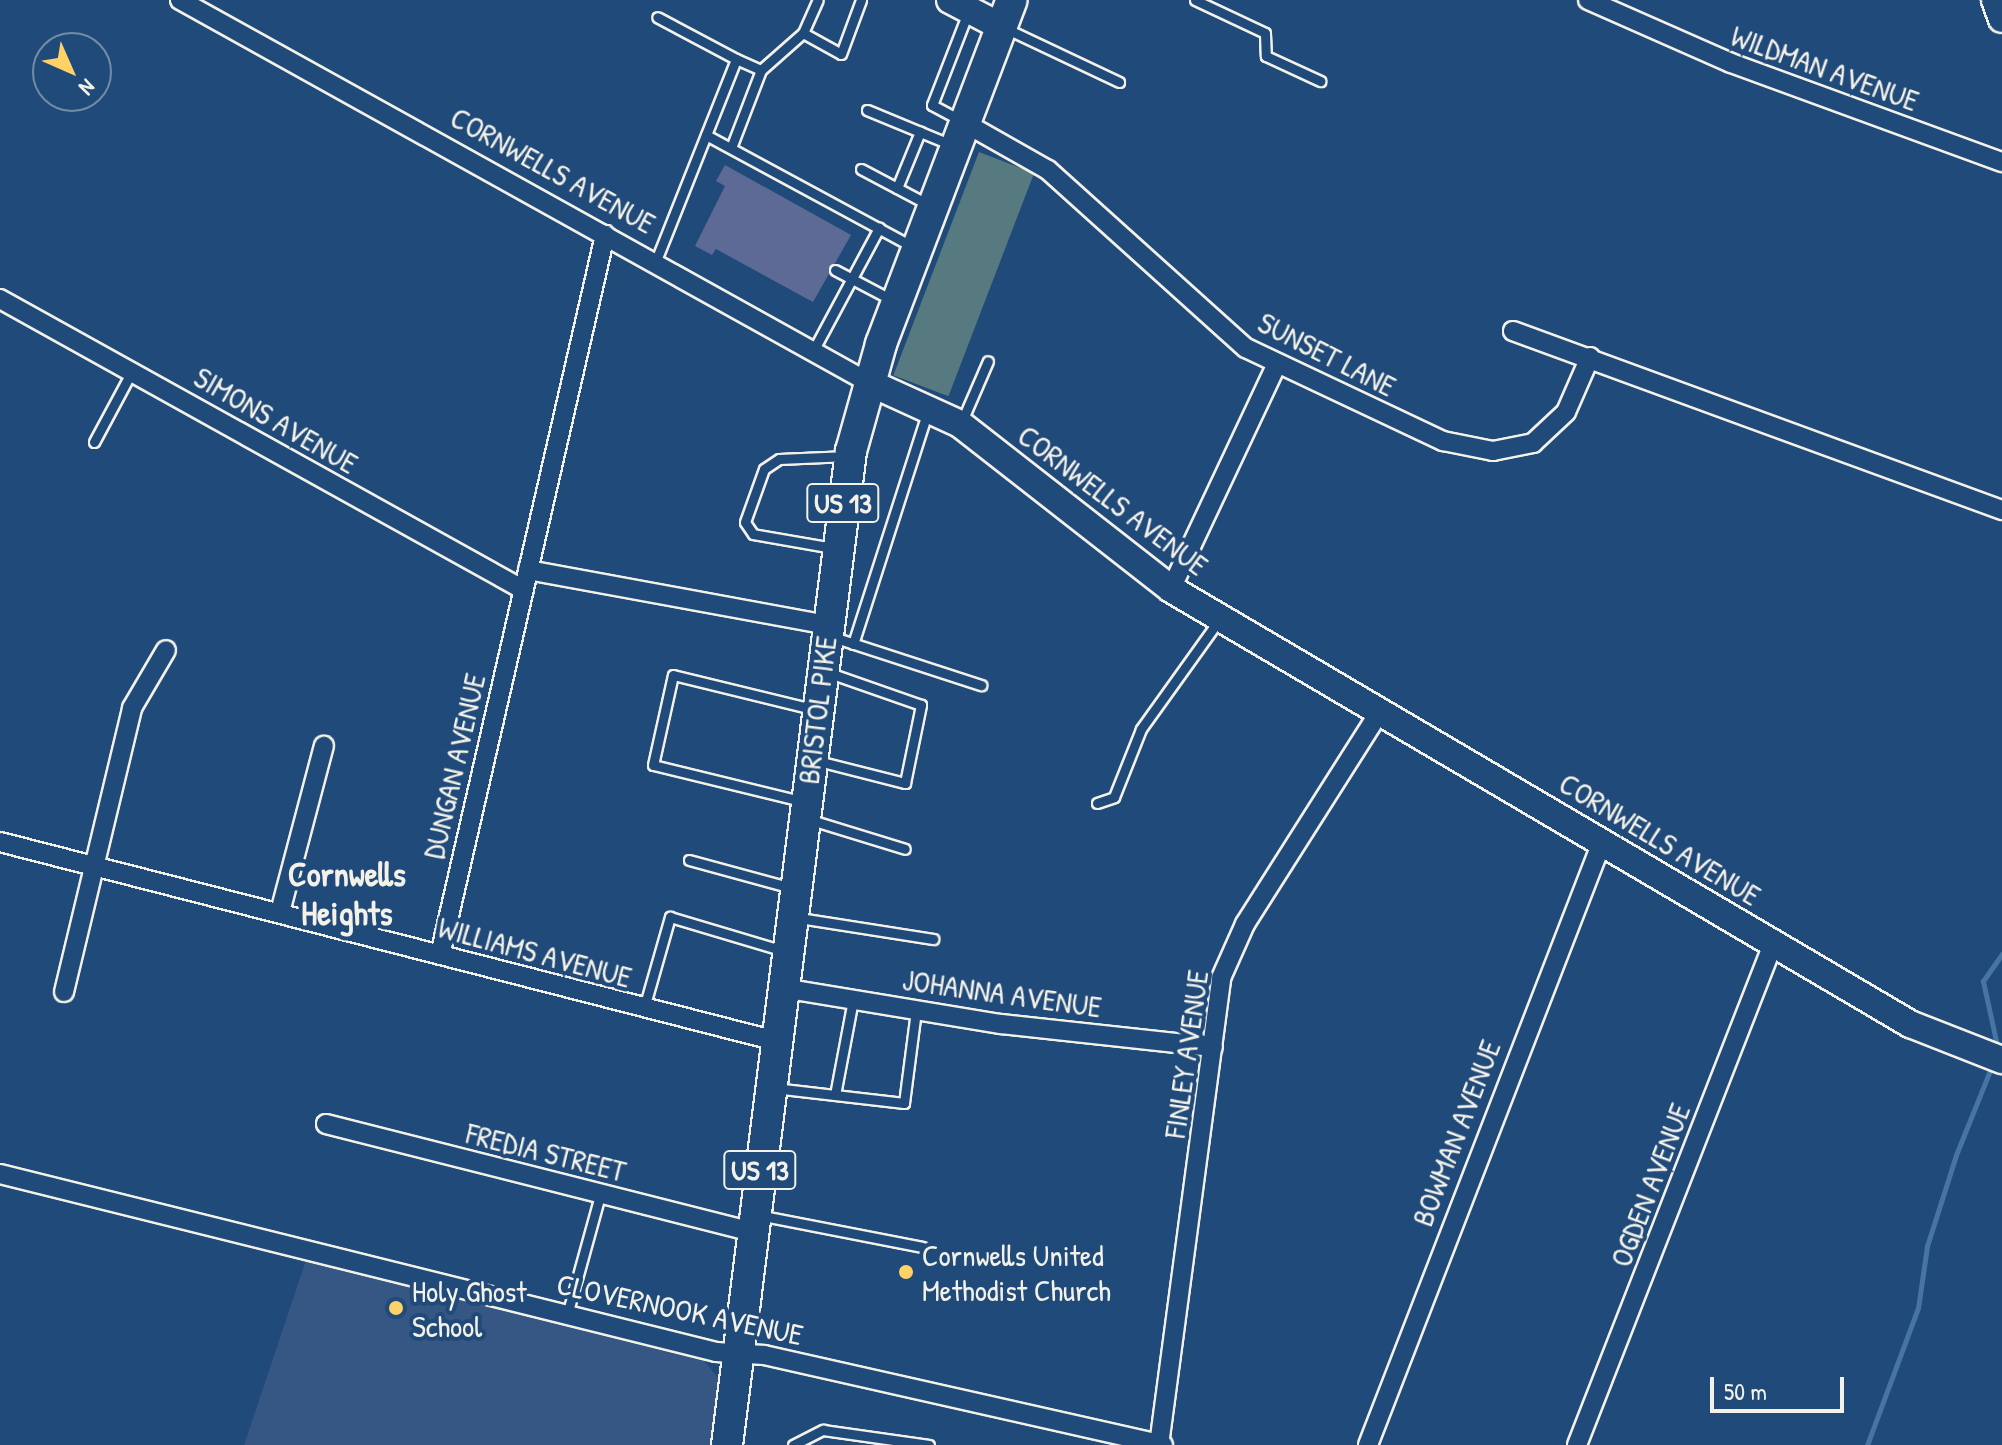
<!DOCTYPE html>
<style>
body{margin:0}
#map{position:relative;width:2002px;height:1445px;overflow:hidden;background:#1f4a7a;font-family:"Patrick Hand",sans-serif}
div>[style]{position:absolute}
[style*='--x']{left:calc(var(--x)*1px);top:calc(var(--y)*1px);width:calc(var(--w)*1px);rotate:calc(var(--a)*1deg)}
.built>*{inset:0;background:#365784}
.green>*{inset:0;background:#567a7f;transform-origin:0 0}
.stream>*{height:5px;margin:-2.5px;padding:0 2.5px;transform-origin:2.5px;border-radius:2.5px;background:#4775a3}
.building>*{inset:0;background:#5d6a96}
.roads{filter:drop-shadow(2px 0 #f4f1e8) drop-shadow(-2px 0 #f4f1e8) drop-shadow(0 2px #f4f1e8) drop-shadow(0 -2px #f4f1e8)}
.lane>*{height:9px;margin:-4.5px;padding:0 4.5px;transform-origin:4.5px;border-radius:4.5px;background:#1f4a7a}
.street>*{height:18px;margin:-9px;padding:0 9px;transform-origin:9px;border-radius:9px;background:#1f4a7a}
.secondary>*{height:26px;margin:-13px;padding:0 13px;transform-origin:13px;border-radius:13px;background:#1f4a7a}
.primary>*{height:30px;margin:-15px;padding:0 15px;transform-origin:15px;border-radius:15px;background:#1f4a7a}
.dots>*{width:22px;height:22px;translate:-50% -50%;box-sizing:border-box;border:4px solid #1f4a7a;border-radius:50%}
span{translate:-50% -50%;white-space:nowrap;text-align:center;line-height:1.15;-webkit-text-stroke:8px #1f4a7a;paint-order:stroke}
.shield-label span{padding:2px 6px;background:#1f4a7a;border:2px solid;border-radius:6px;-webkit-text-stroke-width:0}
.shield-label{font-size:28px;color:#f4f1e8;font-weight:700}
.street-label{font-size:30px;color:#f4f1e8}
.poi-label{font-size:30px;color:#f4f1e8}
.left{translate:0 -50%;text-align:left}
.quarter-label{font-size:34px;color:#f4f1e8;font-weight:700}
.north{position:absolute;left:32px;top:32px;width:80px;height:80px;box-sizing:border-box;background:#1f4a7a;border:2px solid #748da6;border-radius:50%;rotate:135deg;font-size:22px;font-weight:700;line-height:32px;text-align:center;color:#f4f1e8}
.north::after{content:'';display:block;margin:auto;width:28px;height:36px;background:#ffd166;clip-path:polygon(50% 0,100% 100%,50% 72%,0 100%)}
.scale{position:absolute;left:1710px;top:1377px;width:134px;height:36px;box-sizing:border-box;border:4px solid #f4f1e8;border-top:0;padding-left:10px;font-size:24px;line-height:28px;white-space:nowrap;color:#f4f1e8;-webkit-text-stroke:6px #1f4a7a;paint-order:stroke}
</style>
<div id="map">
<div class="built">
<i style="clip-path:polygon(306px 1260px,700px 1356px,719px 1379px,711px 1445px,244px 1445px)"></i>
</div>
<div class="green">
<i style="left:979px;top:152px;width:59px;height:239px;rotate:21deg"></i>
</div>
<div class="stream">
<i style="--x:1998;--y:1050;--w:71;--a:-102.3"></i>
<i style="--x:1983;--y:981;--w:33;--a:-55"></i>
<i style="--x:1867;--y:1445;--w:146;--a:-69.6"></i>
<i style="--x:1918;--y:1308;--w:63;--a:-81.7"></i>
<i style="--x:1927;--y:1246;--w:96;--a:-72.3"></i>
<i style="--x:1956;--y:1155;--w:99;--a:-68.1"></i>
</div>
<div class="building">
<i style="clip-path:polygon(725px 165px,851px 235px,813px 302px,716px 249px,712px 255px,695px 246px,725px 186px,716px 181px)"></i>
</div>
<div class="roads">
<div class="lane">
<i style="--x:1195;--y:0;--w:77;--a:25.2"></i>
<i style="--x:1265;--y:33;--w:23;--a:88"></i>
<i style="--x:1266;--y:56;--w:60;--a:24.8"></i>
<i style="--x:1007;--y:29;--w:124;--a:25.3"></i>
<i style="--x:803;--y:33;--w:43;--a:28.9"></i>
<i style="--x:841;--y:54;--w:58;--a:-69.7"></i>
<i style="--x:761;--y:70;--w:56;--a:-41.4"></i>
<i style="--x:803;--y:33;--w:36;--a:-66"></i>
<i style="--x:867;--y:110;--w:92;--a:22.4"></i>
<i style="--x:962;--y:121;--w:34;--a:-152"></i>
<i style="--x:932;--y:105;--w:100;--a:-68.8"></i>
<i style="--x:706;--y:135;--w:235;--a:28.4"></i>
<i style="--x:731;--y:148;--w:84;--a:-69"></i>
<i style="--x:761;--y:70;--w:27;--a:-156"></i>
<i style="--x:861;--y:169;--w:77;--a:27.9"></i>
<i style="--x:897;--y:188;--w:61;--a:-67.7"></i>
<i style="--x:655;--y:263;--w:219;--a:-68.3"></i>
<i style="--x:736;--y:59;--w:89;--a:-152"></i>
<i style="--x:835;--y:270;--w:64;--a:27.8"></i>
<i style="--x:813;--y:351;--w:140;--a:-61.8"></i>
<i style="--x:962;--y:421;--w:65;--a:-66.6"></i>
<i style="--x:94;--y:442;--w:81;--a:-61.8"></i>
<i style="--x:833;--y:548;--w:81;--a:-170.1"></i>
<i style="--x:753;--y:534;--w:14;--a:-124"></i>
<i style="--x:745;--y:522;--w:56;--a:-70.3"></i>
<i style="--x:764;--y:469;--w:18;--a:-34"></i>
<i style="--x:779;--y:459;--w:69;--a:-2.5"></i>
<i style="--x:833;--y:637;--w:156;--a:18"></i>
<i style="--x:853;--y:644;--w:245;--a:-72.2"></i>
<i style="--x:818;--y:761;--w:90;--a:14.2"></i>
<i style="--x:905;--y:783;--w:80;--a:-78.4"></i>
<i style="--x:921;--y:705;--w:100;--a:-160.7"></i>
<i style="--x:801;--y:801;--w:152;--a:-166.3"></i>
<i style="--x:653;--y:765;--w:92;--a:-77.5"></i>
<i style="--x:673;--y:675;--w:144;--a:13.7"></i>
<i style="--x:1097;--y:803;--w:18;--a:-19"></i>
<i style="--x:1114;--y:797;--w:73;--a:-68.3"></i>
<i style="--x:1141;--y:729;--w:134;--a:-54.4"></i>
<i style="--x:811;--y:820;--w:98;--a:17.1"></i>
<i style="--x:689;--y:860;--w:107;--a:15.2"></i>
<i style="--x:799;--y:918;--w:136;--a:8.9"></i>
<i style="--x:644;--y:1008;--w:95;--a:-74.1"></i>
<i style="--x:670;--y:917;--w:119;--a:16.6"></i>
<i style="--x:774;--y:1088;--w:131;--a:6.6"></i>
<i style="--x:904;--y:1103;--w:94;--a:-82.6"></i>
<i style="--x:835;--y:1095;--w:97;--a:-79.3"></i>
<i style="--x:758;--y:1215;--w:167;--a:11"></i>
<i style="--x:567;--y:1315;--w:124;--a:-74.6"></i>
<i style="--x:793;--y:1445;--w:34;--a:-27"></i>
<i style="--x:823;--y:1430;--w:107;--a:8.1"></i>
</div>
<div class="street">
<i style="--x:180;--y:0;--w:787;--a:29.04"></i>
<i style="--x:1588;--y:0;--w:156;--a:23.8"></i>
<i style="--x:1731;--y:63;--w:289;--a:20.1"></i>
<i style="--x:965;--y:123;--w:95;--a:29.5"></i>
<i style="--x:1048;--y:170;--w:266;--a:42"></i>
<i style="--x:1246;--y:348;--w:218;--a:25.3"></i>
<i style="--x:1443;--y:441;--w:51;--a:11.3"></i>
<i style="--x:1493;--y:451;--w:41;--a:-11.3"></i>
<i style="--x:1533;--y:443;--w:45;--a:-43.2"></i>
<i style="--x:1566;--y:412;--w:60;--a:-66.4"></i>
<i style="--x:0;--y:299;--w:599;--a:29.05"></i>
<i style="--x:1513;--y:331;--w:521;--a:20.11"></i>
<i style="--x:528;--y:570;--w:304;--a:10.4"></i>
<i style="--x:1171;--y:589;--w:246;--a:-64.8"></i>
<i style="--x:0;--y:842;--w:801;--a:14.38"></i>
<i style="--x:280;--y:912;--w:172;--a:-75.2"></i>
<i style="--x:440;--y:955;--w:739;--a:-77.09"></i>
<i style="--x:783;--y:988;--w:221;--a:9.4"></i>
<i style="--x:1001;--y:1024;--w:213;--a:6.2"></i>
<i style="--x:64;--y:992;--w:292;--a:-76.5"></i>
<i style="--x:132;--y:708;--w:67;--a:-59.6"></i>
<i style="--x:326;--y:1124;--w:440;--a:14.2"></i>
<i style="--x:0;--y:1174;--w:738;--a:13.96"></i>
<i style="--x:716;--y:1352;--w:48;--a:3.6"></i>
<i style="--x:764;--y:1355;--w:409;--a:12.7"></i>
<i style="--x:1159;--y:1445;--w:471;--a:-82.4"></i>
<i style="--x:1221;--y:978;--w:59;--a:-66"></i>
<i style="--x:1245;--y:924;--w:252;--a:-57.6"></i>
<i style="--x:1368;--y:1445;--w:647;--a:-68.79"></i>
<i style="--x:1577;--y:1445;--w:538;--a:-68.63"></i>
</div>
<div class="secondary">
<i style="--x:950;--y:0;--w:56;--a:27.5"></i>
<i style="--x:1995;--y:0;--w:20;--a:70"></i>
<i style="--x:868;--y:382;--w:101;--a:24.5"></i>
<i style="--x:960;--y:424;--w:268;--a:38"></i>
<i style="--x:1171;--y:589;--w:858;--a:30.48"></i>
<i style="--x:1910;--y:1024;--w:99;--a:21.4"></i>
</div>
<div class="primary">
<i style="--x:727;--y:1445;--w:1002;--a:-82.89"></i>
<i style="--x:851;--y:451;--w:111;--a:-74.3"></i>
<i style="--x:881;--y:344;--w:368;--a:-69.2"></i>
</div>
</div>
<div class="dots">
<i style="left:906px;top:1272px;background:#ffd166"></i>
<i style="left:396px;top:1308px;background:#ffd166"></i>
</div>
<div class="shield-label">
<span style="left:843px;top:503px">US 13</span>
<span style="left:760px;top:1170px">US 13</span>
</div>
<div class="street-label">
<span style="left:1825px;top:68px;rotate:20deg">WILDMAN AVENUE</span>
<span style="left:553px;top:170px;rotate:29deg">CORNWELLS AVENUE</span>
<span style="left:1327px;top:354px;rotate:27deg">SUNSET LANE</span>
<span style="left:276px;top:420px;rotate:30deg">SIMONS AVENUE</span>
<span style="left:1113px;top:500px;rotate:37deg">CORNWELLS AVENUE</span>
<span style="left:817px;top:710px;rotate:-83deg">BRISTOL PIKE</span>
<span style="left:454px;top:766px;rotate:-77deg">DUNGAN AVENUE</span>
<span style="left:1660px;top:839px;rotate:31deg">CORNWELLS AVENUE</span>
<span style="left:535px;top:952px;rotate:15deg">WILLIAMS AVENUE</span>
<span style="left:1002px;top:993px;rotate:8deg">JOHANNA AVENUE</span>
<span style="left:1186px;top:1054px;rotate:-82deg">FINLEY AVENUE</span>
<span style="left:1456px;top:1133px;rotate:-69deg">BOWMAN AVENUE</span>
<span style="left:546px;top:1152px;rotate:14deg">FREDIA STREET</span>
<span style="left:1650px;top:1185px;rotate:-69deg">OGDEN AVENUE</span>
<span style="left:680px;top:1309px;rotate:12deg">CLOVERNOOK AVENUE</span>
</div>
<div class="poi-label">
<span class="left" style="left:922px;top:1272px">Cornwells United<br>Methodist Church</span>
<span class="left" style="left:412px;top:1308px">Holy Ghost<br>School</span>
</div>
<div class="quarter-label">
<span style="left:347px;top:894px">Cornwells<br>Heights</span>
</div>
<div class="north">N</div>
<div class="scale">50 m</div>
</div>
